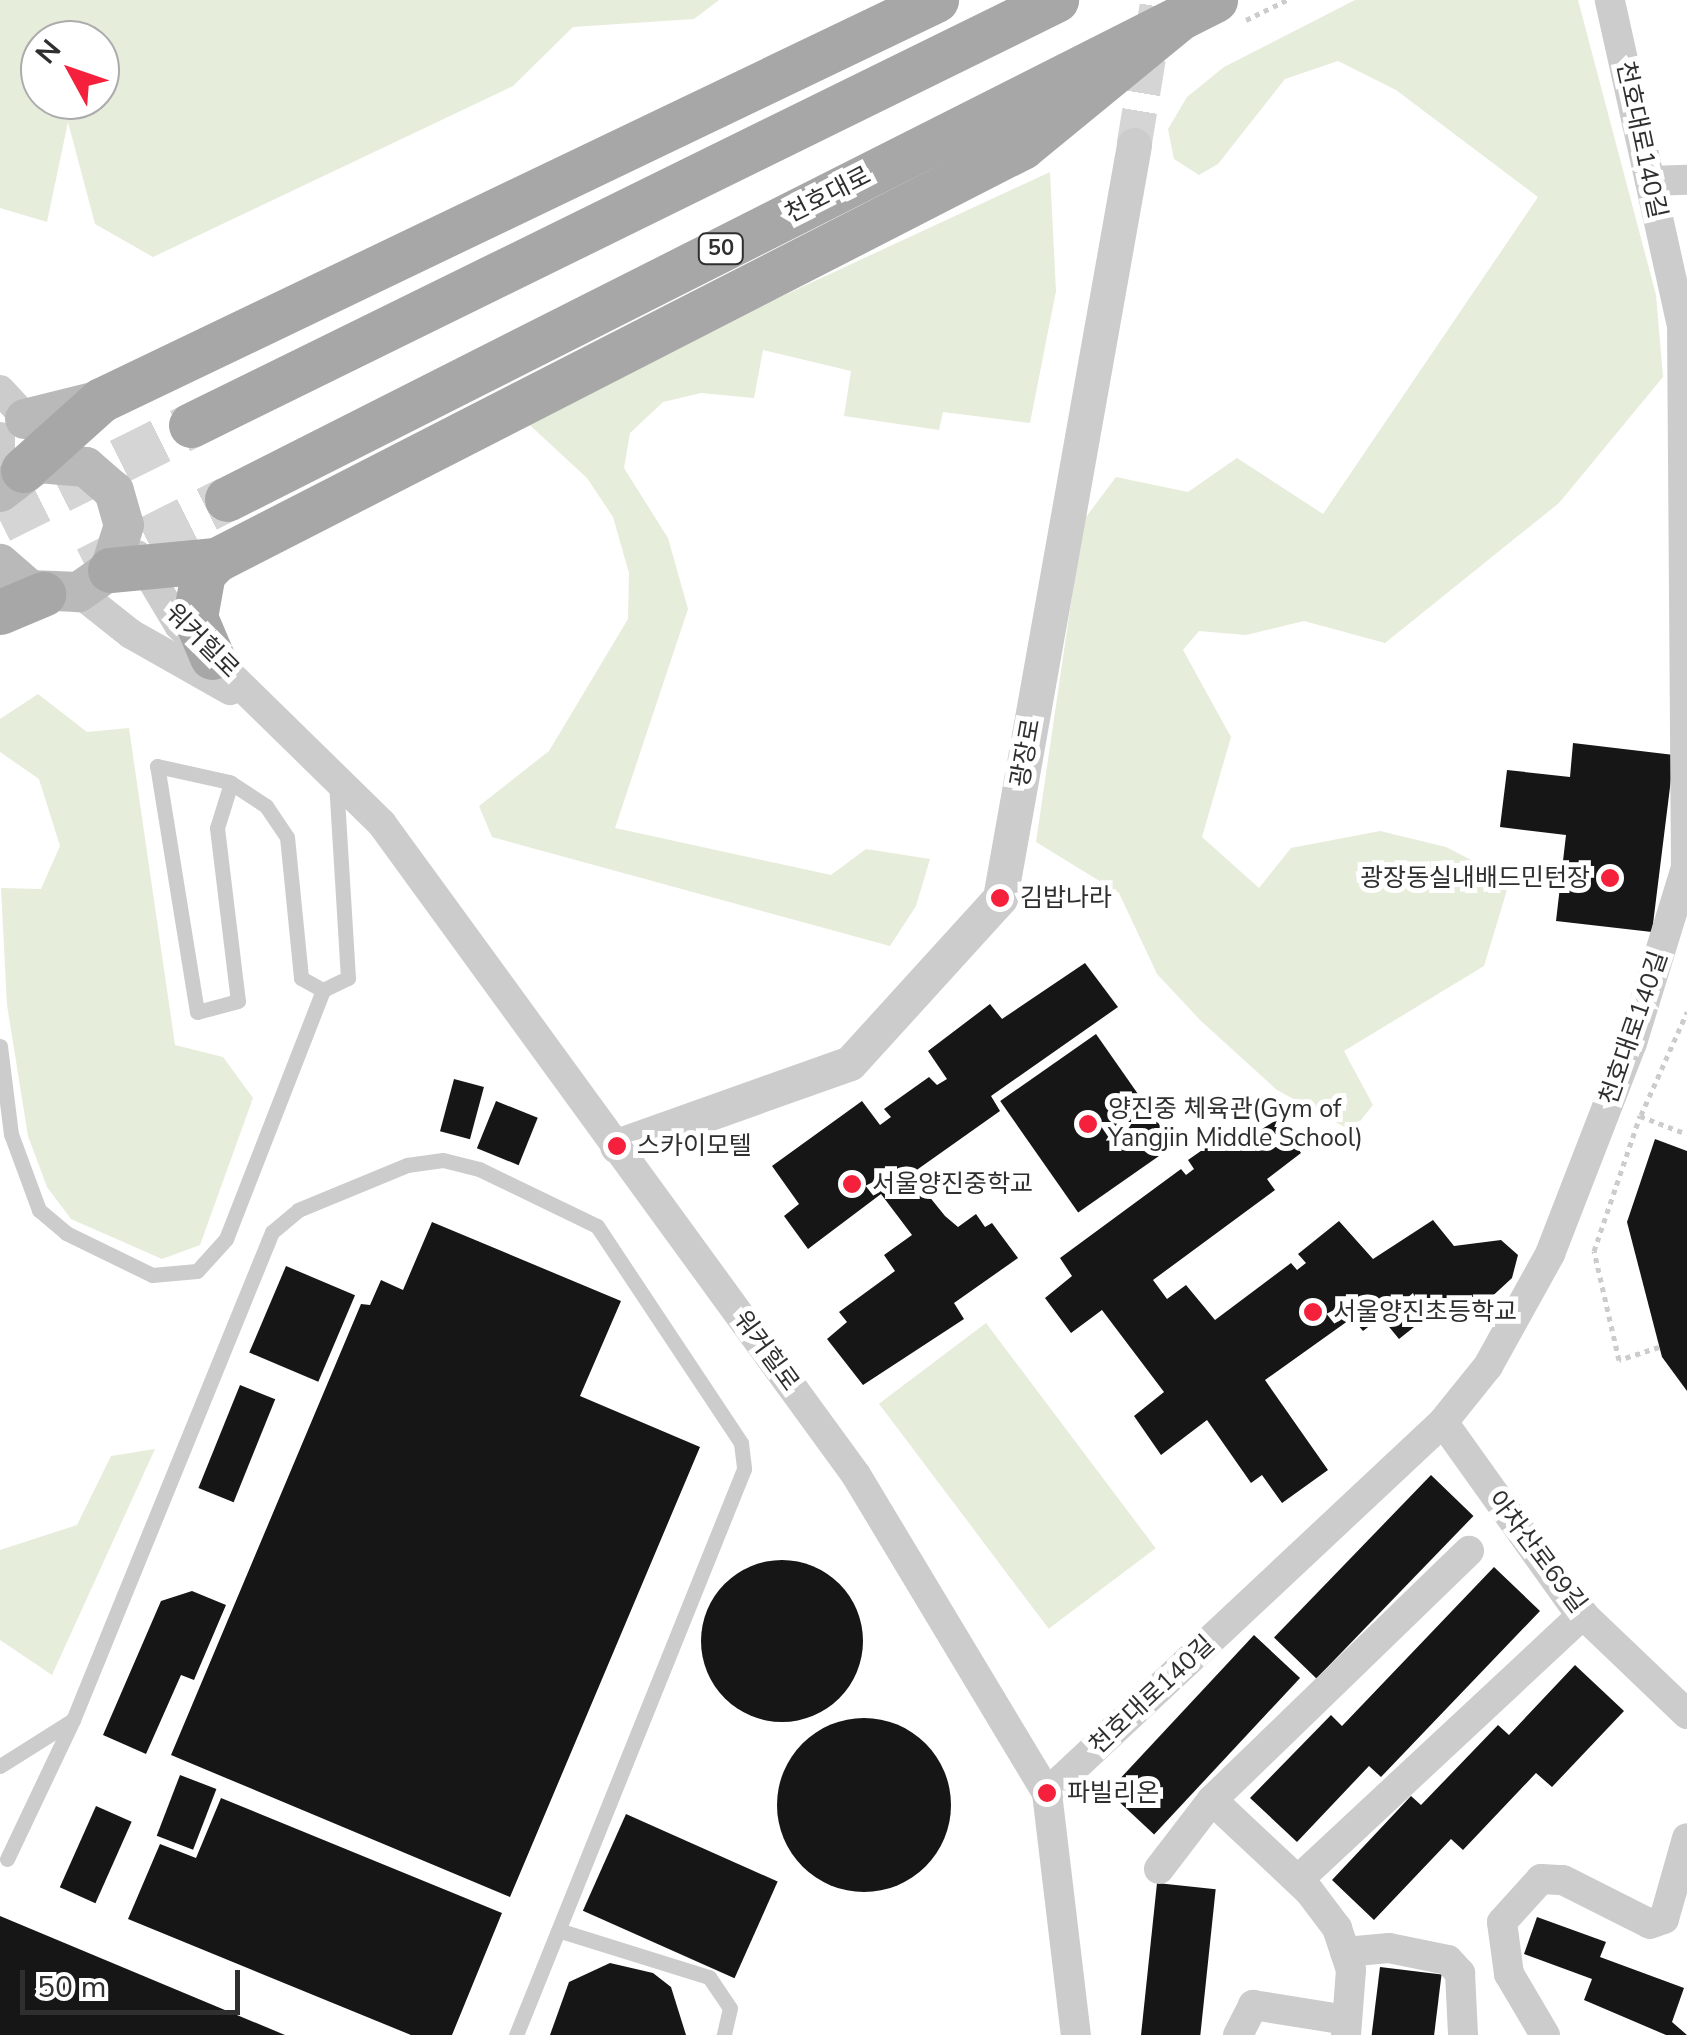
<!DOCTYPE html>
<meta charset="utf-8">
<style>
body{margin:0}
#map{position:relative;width:1687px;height:2035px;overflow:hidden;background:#fff;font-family:"Nunito Sans","Noto Sans KR",sans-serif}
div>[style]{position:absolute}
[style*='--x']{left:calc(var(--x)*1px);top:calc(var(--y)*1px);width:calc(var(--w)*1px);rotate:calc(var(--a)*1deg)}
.green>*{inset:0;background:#e6eddb;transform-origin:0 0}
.building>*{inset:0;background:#161616;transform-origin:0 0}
.round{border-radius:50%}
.tertiary-tunnel>*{height:35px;margin-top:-17.5px;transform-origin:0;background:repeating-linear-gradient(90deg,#d5d5d5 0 35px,transparent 0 53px)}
.primary-tunnel>*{height:45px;margin-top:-22.5px;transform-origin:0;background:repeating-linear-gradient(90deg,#d5d5d5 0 45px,transparent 0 67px)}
.path>*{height:5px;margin-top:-2.5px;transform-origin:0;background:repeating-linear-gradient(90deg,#ccc 0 5px,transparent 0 10px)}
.service>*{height:15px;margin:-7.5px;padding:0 7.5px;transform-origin:7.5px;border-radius:7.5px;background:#ccc}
.minor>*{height:30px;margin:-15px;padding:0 15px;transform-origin:15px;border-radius:15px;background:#ccc}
.tertiary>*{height:35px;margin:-17.5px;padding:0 17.5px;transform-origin:17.5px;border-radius:17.5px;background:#ccc}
.secondary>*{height:40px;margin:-20px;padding:0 20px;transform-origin:20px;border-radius:20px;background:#b9b9b9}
.primary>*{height:45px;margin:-22.5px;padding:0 22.5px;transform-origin:22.5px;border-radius:22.5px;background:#a7a7a7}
.dots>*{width:28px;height:28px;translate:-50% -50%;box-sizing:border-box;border:5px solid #fff;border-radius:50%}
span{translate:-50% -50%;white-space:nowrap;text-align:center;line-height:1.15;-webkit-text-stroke:10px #fff;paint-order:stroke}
.shield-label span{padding:2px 8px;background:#fff;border:2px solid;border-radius:8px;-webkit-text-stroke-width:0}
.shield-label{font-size:22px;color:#2f2f2f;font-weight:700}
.street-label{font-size:25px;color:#2f2f2f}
.poi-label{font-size:25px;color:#2f2f2f}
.right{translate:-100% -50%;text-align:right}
.left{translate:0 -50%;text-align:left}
.north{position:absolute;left:20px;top:20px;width:100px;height:100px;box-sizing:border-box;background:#fff;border:2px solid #acacac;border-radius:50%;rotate:310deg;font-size:28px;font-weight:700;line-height:40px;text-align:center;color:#2f2f2f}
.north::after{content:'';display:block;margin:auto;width:35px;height:45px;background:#f5213c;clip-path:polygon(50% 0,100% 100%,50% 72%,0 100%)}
.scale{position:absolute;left:20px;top:1970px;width:220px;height:45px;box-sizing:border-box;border:5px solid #2f2f2f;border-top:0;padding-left:12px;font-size:30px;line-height:35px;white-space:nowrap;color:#2f2f2f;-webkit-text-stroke:8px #fff;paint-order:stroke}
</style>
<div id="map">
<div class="green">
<i style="clip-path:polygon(evenodd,0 0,719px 0,694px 19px,573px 27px,513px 86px,153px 257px,95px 224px,68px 122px,47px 222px,0 208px,0 0,40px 40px,100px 40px,100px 100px,40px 100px,40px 40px)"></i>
<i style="clip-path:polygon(1355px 0,1578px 0,1656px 295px,1663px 377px,1559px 503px,1385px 643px,1304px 621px,1246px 635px,1199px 631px,1183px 650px,1231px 737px,1202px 837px,1259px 888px,1291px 848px,1380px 831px,1446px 847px,1510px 880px,1484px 966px,1344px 1051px,1373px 1105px,1352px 1131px,1277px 1090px,1201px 1021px,1157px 974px,1119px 893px,1036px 842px,1083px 521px,1116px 477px,1188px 492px,1237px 458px,1323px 514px,1538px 197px,1396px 90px,1338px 61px,1285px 79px,1218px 164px,1199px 175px,1174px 159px,1168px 129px,1187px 97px,1224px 67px)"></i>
<i style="clip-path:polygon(1050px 172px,1056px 291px,1030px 423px,943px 412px,939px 430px,844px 416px,851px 371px,763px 350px,754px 398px,701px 393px,663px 402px,630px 433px,624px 468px,668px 538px,688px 609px,615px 828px,831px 875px,866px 849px,930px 859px,916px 906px,890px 946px,492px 837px,479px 806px,549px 751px,628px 619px,629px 573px,613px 517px,587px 478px,521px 417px)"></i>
<i style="clip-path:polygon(38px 694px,87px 732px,129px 728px,175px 1045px,223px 1057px,253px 1098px,200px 1245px,162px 1259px,71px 1219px,47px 1187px,28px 1136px,7px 1005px,1px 888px,41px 889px,60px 846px,39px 779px,0 752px,0 719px)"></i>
<i style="left:986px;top:1323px;width:282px;height:134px;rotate:53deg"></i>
<i style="clip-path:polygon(155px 1449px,52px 1675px,0 1640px,0 1550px,77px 1525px,111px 1456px)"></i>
</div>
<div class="building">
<i style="clip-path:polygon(1573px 743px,1674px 755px,1652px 932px,1556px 921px,1566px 835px,1500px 827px,1507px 770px,1570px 777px)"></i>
<i style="clip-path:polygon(1085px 963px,1118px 1007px,991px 1096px,1000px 1111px,911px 1174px,945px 1216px,958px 1227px,976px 1214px,985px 1227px,992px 1223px,1018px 1258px,954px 1303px,964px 1319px,863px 1385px,827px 1339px,847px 1322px,839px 1312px,895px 1271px,884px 1255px,912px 1235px,881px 1194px,808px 1249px,784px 1216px,799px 1204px,772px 1166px,862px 1101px,880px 1125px,891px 1117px,884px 1109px,929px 1077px,937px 1085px,947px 1079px,928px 1051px,990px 1004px,1002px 1019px)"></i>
<i style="left:1096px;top:1034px;width:136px;height:117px;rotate:55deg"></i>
<i style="left:454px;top:1079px;width:31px;height:54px;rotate:15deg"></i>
<i style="left:496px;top:1101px;width:45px;height:51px;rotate:22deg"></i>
<i style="clip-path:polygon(1278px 1119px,1301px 1153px,1267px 1179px,1275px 1190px,1153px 1280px,1167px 1299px,1186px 1285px,1215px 1320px,1291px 1263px,1297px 1270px,1306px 1263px,1298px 1254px,1339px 1221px,1373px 1259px,1433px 1220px,1454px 1246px,1501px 1240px,1518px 1255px,1512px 1278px,1472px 1315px,1425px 1321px,1413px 1293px,1397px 1307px,1414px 1327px,1399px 1339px,1381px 1317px,1363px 1331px,1352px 1318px,1265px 1380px,1328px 1470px,1282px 1503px,1262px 1475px,1251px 1483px,1207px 1420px,1161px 1455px,1134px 1416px,1164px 1392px,1102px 1310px,1071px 1333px,1045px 1298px,1072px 1276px,1060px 1258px,1181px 1169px,1186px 1175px,1194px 1169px,1188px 1160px,1228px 1132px,1238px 1144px)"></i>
<i style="clip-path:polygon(1655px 1139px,1687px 1151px,1687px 1391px,1662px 1357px,1627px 1222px)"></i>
<i style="clip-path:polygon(432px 1222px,621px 1301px,580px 1396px,700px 1447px,510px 1897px,171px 1755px,361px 1304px,370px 1305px,381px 1280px,403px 1290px)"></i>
<i style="left:286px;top:1266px;width:75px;height:94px;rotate:23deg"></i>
<i style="left:240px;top:1385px;width:38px;height:111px;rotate:22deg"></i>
<i style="left:1431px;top:1475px;width:59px;height:226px;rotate:44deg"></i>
<i class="round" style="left:701px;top:1560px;width:162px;height:162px"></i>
<i style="clip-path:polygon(1494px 1567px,1540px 1611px,1381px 1777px,1369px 1766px,1297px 1842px,1250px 1798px,1331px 1715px,1342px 1726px)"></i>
<i style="clip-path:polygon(192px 1591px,226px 1605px,194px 1680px,181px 1675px,146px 1754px,103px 1735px,161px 1601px)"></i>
<i style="left:1254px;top:1635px;width:63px;height:214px;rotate:43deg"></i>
<i style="clip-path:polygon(1575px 1665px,1624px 1711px,1552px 1787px,1536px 1773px,1463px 1850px,1451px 1839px,1374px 1920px,1332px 1880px,1411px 1796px,1421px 1805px,1498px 1725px,1509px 1735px)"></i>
<i class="round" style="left:777px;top:1718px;width:174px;height:174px"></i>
<i style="left:180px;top:1775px;width:39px;height:65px;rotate:21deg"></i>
<i style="clip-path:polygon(221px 1798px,502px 1913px,452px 2035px,411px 2035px,128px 1919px,160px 1844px,196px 1858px)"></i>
<i style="left:96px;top:1806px;width:39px;height:89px;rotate:24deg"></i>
<i style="left:626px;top:1814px;width:166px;height:106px;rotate:24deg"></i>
<i style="left:1157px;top:1883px;width:59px;height:153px;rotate:6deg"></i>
<i style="clip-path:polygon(0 1916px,285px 2035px,0 2035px)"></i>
<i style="clip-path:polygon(1537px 1917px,1606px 1942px,1600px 1957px,1684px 1988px,1672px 2022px,1687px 2035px,1666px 2035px,1584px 2000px,1592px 1979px,1524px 1954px)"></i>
<i style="clip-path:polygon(610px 1963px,653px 1973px,671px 1987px,686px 2035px,550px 2035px,569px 1982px)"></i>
<i style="left:1380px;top:1967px;width:62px;height:69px;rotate:7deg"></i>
</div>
<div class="tertiary-tunnel">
<i style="--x:1134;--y:145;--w:147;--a:-80.6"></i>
</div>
<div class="primary-tunnel">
<i style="--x:0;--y:520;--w:213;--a:-26.4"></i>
<i style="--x:87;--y:569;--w:157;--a:-26.6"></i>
</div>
<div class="path">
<i style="--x:1246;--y:20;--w:46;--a:-26"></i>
<i style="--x:1641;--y:1115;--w:113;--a:-65.9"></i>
<i style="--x:1659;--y:1347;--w:42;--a:162"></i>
<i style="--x:1619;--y:1360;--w:112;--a:-102.9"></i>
<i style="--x:1594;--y:1251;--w:143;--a:-71.2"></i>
<i style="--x:1640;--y:1116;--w:50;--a:21"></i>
</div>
<div class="service">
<i style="--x:231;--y:783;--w:47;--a:107.3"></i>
<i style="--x:217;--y:828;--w:174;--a:83.1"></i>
<i style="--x:238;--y:1001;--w:42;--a:165"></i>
<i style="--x:197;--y:1012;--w:249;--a:-99.2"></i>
<i style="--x:157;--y:766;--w:74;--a:12.5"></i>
<i style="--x:229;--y:782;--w:2;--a:27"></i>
<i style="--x:231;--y:783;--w:42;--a:33.3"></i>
<i style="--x:266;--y:806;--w:37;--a:56"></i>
<i style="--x:287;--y:837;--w:142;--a:84.3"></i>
<i style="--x:301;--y:978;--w:25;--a:29"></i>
<i style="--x:0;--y:1046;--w:89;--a:82.9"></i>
<i style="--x:11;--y:1134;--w:81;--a:69.8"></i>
<i style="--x:39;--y:1210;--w:35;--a:40"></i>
<i style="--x:66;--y:1233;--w:96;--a:26"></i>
<i style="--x:152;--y:1275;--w:45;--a:-5.1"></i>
<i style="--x:197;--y:1271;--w:43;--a:-47.8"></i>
<i style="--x:226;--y:1239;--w:267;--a:-68.7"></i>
<i style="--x:323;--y:990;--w:28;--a:-26"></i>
<i style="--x:348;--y:978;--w:197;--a:-93.5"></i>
<i style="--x:0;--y:1766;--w:86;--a:-32.2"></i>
<i style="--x:7;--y:1859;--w:154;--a:-64.6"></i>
<i style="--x:73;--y:1720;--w:527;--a:-67.82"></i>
<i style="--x:272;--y:1232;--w:34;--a:-40"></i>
<i style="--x:298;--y:1210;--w:118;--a:-22.4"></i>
<i style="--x:407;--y:1165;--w:36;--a:-8"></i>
<i style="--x:443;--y:1160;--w:37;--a:14"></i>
<i style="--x:479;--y:1169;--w:131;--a:25.8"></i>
<i style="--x:597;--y:1226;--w:260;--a:56.4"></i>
<i style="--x:741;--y:1443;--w:26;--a:83"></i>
<i style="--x:744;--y:1469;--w:610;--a:111.94"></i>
<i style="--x:561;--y:1931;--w:155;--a:17.3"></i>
<i style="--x:709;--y:1977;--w:37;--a:56"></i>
<i style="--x:730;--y:2008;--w:28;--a:103"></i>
</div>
<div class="minor">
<i style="--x:1650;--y:181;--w:37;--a:-2"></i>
<i style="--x:0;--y:390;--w:59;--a:47.1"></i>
<i style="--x:0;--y:437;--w:55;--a:90"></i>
<i style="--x:137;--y:555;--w:82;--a:59"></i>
<i style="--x:179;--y:625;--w:284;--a:44.4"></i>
<i style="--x:382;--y:824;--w:805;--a:53.94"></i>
<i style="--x:856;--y:1475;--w:371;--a:59"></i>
<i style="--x:1047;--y:1793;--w:244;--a:83.2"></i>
<i style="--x:78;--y:592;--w:68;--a:38.4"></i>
<i style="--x:131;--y:634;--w:114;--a:29.5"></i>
<i style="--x:1443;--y:1422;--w:227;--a:54.5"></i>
<i style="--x:1575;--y:1607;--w:155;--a:43.7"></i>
<i style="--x:1047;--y:1793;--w:543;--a:-43.13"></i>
<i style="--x:1443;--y:1422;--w:72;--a:-51.2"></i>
<i style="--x:1488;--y:1366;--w:128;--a:-61"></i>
<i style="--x:1550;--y:1254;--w:226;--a:-68.8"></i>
<i style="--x:1632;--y:1043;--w:184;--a:-72.9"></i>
<i style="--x:1686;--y:867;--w:541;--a:-90.42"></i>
<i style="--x:1682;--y:326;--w:334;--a:-102.5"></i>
<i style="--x:1159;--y:1869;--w:87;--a:-52.5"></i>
<i style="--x:1298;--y:1880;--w:390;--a:-43"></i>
<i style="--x:1345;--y:1952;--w:44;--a:-5.2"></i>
<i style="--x:1389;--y:1948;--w:60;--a:11.5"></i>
<i style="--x:1448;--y:1960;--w:18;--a:47"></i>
<i style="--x:1460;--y:1973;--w:62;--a:87.2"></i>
<i style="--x:1238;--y:2035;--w:34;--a:-63"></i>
<i style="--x:1253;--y:2005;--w:95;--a:9.1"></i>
<i style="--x:1346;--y:2035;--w:65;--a:-85.6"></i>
<i style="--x:1351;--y:1970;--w:44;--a:-108.4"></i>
<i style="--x:1337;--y:1928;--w:46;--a:-127.1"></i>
<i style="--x:1309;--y:1891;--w:133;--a:-136.8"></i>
<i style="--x:1212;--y:1800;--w:358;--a:-44.1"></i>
<i style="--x:1545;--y:2035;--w:71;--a:-120.5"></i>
<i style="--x:1509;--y:1974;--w:52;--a:-97.7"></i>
<i style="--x:1502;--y:1922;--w:58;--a:-47.8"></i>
<i style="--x:1541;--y:1879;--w:22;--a:3"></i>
<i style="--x:1563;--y:1880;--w:97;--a:26.8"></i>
<i style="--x:1650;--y:1924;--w:15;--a:-20"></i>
<i style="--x:1664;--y:1919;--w:84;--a:-74.1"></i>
</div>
<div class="tertiary">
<i style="--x:617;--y:1146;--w:247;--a:-19.6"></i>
<i style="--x:850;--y:1063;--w:223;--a:-47.7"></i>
<i style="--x:1000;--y:898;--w:765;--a:-79.91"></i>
</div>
<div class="secondary">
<i style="--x:25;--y:419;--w:78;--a:-14"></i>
<i style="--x:0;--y:492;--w:48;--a:-37.3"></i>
<i style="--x:38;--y:463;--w:48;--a:4.8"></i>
<i style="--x:86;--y:467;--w:37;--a:41"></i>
<i style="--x:114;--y:491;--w:35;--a:74"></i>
<i style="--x:124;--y:525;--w:47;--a:107.3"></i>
<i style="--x:110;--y:570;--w:39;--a:145"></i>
<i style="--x:78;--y:592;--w:48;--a:-177.6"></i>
<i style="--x:30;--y:590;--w:40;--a:-139"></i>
</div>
<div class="primary">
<i style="--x:191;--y:425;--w:964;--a:-26.17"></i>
<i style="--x:23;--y:470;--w:105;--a:-41.9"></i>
<i style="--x:101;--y:400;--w:926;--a:-25.6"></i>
<i style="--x:227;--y:499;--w:1107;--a:-26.8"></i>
<i style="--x:110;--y:570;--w:106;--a:-5.4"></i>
<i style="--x:216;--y:560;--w:906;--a:-27.13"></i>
<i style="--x:1022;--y:147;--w:207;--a:-39.3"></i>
<i style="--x:0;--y:612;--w:47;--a:-22.7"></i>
<i style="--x:212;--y:657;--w:43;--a:-113"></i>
<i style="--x:195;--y:617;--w:45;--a:-79.7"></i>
<i style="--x:203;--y:573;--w:18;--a:-45"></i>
</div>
<div class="dots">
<i style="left:1610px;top:878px;background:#f5213c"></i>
<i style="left:1000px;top:898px;background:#f5213c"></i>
<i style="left:1088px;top:1124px;background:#f5213c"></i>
<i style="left:617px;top:1146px;background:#f5213c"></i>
<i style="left:852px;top:1184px;background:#f5213c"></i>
<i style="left:1313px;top:1312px;background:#f5213c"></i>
<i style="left:1047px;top:1793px;background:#f5213c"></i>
</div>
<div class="shield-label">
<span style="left:721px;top:249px">50</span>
</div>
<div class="street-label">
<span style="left:1641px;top:140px;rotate:78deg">천호대로140길</span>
<span style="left:828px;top:195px;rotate:-27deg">천호대로</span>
<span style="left:202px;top:641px;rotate:45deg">워커힐로</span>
<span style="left:1026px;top:753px;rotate:-80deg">광장로</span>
<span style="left:1634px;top:1028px;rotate:-71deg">천호대로140길</span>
<span style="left:766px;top:1351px;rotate:54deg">워커힐로</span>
<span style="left:1537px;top:1552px;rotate:53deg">아차산로69길</span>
<span style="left:1152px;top:1695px;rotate:-43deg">천호대로140길</span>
</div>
<div class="poi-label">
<span class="right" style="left:1590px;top:878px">광장동실내배드민턴장</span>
<span class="left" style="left:1020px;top:898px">김밥나라</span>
<span class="left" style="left:1108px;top:1124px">양진중 체육관(Gym of<br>Yangjin Middle School)</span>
<span class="left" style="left:637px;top:1146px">스카이모텔</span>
<span class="left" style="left:872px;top:1184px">서울양진중학교</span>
<span class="left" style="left:1333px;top:1312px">서울양진초등학교</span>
<span class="left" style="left:1067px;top:1793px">파빌리온</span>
</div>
<div class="north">N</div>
<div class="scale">50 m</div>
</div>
